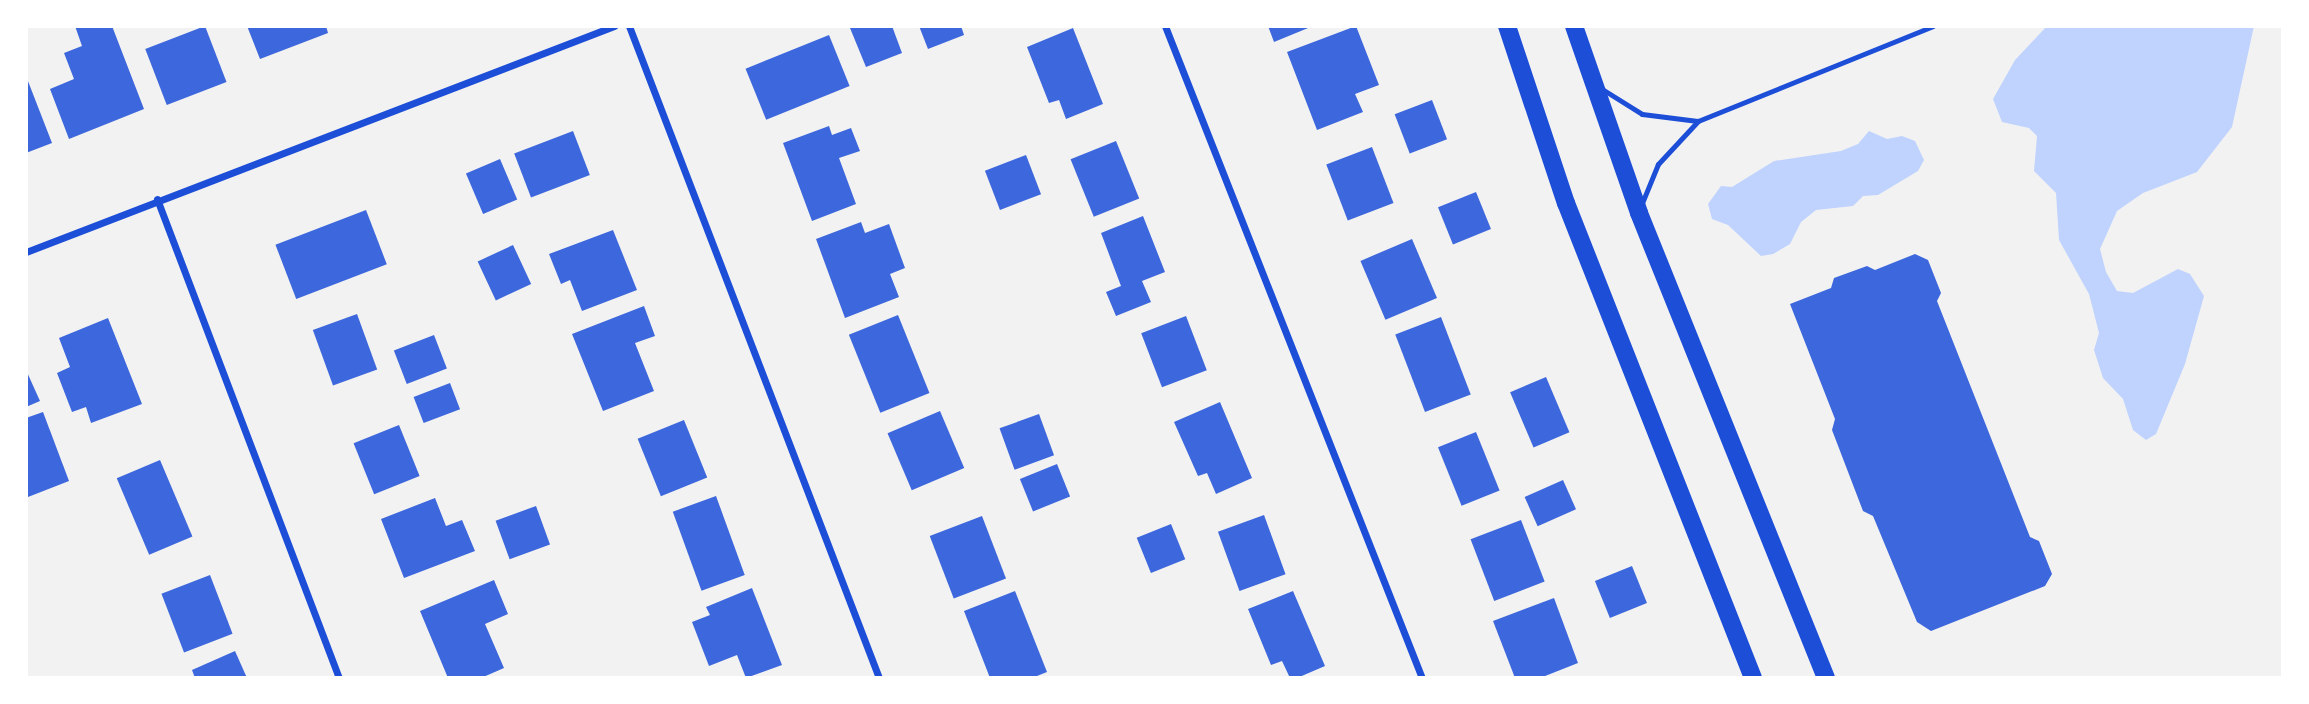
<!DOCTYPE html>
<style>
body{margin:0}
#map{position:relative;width:2309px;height:704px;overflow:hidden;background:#f2f2f2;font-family:"Fira Sans",sans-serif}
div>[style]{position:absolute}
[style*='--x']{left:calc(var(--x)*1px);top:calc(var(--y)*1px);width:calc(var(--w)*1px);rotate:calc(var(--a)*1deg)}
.water>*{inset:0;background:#bfd3fe}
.building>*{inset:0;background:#3d67dc;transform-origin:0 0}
.service>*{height:5px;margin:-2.5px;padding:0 2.5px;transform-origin:2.5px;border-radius:2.5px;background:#1d4ed8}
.minor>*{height:7px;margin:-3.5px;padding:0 3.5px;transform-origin:3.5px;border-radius:3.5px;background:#1d4ed8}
.primary>*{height:18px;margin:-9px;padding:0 9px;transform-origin:9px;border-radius:9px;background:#1d4ed8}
span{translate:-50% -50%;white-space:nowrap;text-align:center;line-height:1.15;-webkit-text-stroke:7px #fff;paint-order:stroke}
.frame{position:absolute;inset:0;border:28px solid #fff;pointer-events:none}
</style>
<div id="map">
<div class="water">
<i style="clip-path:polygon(2047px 26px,2254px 26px,2232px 127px,2197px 172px,2143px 193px,2117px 211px,2100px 249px,2106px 272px,2117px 291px,2133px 293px,2178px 269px,2190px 274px,2204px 296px,2185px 364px,2156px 434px,2146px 440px,2133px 430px,2123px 399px,2103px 378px,2094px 350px,2099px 333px,2089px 294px,2059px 240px,2056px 193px,2034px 171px,2037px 136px,2029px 128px,2002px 122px,1993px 99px,2015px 60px)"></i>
<i style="clip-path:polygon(1869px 131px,1887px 139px,1902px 136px,1915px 141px,1924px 160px,1918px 171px,1878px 195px,1863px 196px,1853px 206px,1816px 210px,1801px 222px,1790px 244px,1773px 254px,1761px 256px,1728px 225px,1712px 219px,1708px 204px,1721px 186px,1732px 187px,1774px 161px,1841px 151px,1858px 144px)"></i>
</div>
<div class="building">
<i style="clip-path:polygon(75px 26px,112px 26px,144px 109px,69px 139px,50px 89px,74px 79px,64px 53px,82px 46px)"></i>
<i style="left:205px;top:26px;width:60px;height:64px;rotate:69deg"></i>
<i style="clip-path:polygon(247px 26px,326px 26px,328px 33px,260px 59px)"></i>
<i style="clip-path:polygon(892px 26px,902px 53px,866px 67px,850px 28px)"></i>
<i style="clip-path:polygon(919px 26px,961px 26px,964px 35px,928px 49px)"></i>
<i style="clip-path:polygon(1268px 26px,1313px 26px,1274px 42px)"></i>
<i style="clip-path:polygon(1356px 26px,1379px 85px,1355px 94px,1363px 112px,1317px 130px,1287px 52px)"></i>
<i style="clip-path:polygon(1073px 28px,1103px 104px,1066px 119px,1059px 100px,1049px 103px,1027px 47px)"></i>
<i style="left:829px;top:35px;width:55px;height:90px;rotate:68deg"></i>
<i style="clip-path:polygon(26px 76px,52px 143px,26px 153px)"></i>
<i style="left:1432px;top:100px;width:42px;height:40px;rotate:69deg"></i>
<i style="clip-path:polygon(829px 126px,832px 135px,851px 128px,860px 151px,839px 158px,856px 204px,812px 221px,783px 143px)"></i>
<i style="left:573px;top:131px;width:47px;height:63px;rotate:69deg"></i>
<i style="left:1116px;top:141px;width:62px;height:49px;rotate:68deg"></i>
<i style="left:1372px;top:147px;width:60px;height:49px;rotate:69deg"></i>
<i style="left:1026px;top:155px;width:42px;height:44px;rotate:69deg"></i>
<i style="left:500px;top:159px;width:44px;height:37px;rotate:67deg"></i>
<i style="left:1476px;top:192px;width:40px;height:41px;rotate:68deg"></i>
<i style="left:366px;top:210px;width:58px;height:97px;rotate:69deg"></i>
<i style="clip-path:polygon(1143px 216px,1165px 272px,1142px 281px,1151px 302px,1116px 316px,1106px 292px,1121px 286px,1101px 233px)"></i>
<i style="clip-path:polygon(861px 222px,865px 233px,889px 224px,905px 268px,890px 274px,899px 297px,845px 318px,816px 239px)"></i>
<i style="clip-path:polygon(613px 230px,637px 290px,582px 311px,570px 280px,561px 284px,549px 254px)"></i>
<i style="left:1412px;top:239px;width:64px;height:56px;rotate:67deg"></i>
<i style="left:513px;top:245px;width:43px;height:39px;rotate:65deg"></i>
<i style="clip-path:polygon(1915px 254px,1928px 260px,1941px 293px,1937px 301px,2030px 537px,2039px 541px,2052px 574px,2045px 586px,1931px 631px,1917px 622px,1873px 516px,1863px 511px,1832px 430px,1835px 419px,1790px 304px,1831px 288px,1834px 278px,1867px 266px,1875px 270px)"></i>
<i style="clip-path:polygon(644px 306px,655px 336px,635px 343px,654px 391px,603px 411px,572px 334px)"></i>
<i style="left:357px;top:314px;width:59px;height:47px;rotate:70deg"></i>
<i style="left:898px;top:315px;width:84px;height:53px;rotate:68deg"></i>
<i style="left:1186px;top:316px;width:58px;height:48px;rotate:69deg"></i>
<i style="left:1441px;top:317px;width:83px;height:49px;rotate:69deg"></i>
<i style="clip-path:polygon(108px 318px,142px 404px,91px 423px,86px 407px,72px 412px,57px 373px,70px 367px,59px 338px)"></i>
<i style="left:434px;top:335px;width:36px;height:43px;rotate:69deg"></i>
<i style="clip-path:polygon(26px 370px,40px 401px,26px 407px)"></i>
<i style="left:1546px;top:377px;width:60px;height:39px;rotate:67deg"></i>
<i style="left:450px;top:383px;width:28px;height:39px;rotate:69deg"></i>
<i style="clip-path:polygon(1220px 402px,1252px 478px,1216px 494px,1207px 473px,1198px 476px,1174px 422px)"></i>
<i style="left:940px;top:411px;width:62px;height:57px;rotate:67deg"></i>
<i style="clip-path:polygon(43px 412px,69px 481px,28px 497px,26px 418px)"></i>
<i style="left:1039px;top:414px;width:44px;height:42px;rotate:70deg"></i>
<i style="left:684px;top:420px;width:62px;height:50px;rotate:68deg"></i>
<i style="left:399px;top:425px;width:55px;height:49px;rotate:68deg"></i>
<i style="left:1476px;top:432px;width:63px;height:41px;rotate:68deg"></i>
<i style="left:160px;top:460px;width:83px;height:47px;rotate:67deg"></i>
<i style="left:1057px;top:464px;width:35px;height:40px;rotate:68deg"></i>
<i style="left:1563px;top:480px;width:32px;height:42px;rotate:66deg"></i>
<i style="left:716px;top:496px;width:84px;height:46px;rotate:70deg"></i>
<i style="clip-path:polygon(435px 498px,446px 526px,462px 520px,475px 551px,404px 578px,381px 519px)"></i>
<i style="left:536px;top:506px;width:41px;height:43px;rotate:70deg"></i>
<i style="left:1264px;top:515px;width:63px;height:49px;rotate:70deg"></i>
<i style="left:982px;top:516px;width:67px;height:56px;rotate:69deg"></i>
<i style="left:1521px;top:520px;width:66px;height:54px;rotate:69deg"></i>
<i style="left:1171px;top:524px;width:38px;height:37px;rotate:68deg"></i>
<i style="left:1632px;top:566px;width:40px;height:40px;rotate:68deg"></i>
<i style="left:210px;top:575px;width:63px;height:52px;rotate:69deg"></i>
<i style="clip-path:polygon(494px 580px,508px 614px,485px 624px,504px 668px,481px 678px,448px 678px,420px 611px)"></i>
<i style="clip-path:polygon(752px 588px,782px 665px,746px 678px,737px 655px,709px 666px,692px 622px,710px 615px,706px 607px)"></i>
<i style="clip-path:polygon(1015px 591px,1047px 672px,1032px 678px,990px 678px,964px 611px)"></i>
<i style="clip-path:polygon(1293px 591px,1325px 666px,1297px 678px,1290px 678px,1282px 661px,1271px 665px,1248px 609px)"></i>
<i style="clip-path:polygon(1554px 598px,1578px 663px,1540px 678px,1515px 678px,1493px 621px)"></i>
<i style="clip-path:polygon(235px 651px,247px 678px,195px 678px,192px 670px)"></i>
</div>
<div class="service">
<i style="--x:1602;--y:89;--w:47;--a:32"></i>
<i style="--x:1642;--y:114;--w:56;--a:7.1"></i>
<i style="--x:1698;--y:121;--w:59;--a:132.9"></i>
<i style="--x:1658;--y:164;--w:42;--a:112.3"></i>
<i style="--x:1698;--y:121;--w:253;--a:-22"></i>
</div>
<div class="minor">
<i style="--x:629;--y:26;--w:698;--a:69.02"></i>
<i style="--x:1165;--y:26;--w:701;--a:68.49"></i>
<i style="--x:157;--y:199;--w:512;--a:69.2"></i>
<i style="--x:26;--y:252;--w:630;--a:-21.02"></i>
</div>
<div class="primary">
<i style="--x:1507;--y:26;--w:187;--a:71.6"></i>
<i style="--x:1566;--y:203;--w:510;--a:68.51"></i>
<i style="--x:1574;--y:26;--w:198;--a:70.8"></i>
<i style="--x:1639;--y:213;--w:501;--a:68.09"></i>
</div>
<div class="frame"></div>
</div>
